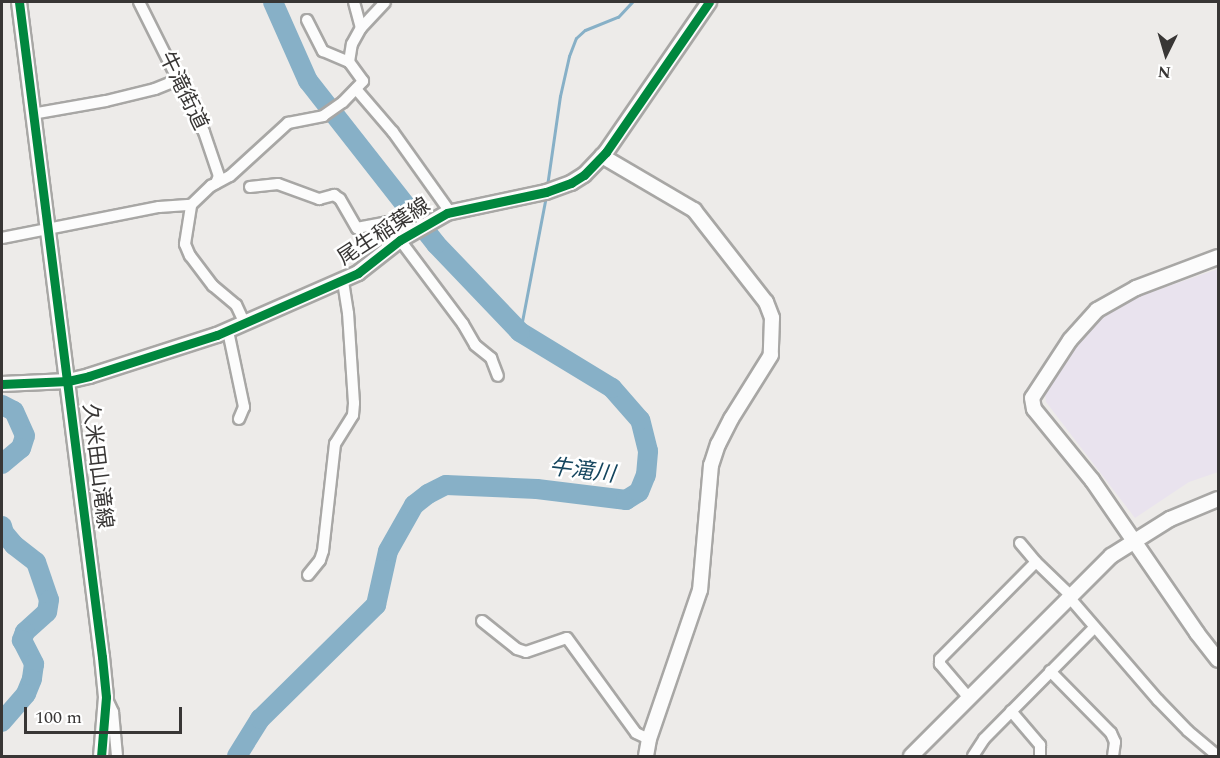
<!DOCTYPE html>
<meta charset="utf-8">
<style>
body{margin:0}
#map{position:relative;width:1220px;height:758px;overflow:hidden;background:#edebe9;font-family:Spectral,"Noto Sans JP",serif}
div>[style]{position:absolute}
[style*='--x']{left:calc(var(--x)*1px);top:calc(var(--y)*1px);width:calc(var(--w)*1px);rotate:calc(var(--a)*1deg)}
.commercial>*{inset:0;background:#e9e3ee}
.stream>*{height:3px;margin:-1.5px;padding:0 1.5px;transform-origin:1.5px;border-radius:1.5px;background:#87b0c7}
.river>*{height:20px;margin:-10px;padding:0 10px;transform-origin:10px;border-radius:10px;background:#87b0c7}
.roads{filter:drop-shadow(2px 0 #a8a7a5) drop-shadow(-2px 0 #a8a7a5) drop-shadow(0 2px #a8a7a5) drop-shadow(0 -2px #a8a7a5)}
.minor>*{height:10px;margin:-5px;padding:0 5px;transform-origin:5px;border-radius:5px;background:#fcfcfc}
.tertiary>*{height:14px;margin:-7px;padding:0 7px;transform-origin:7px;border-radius:7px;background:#fcfcfc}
.cycleway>*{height:9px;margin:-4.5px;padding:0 4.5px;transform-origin:4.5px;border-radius:4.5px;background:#00873e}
span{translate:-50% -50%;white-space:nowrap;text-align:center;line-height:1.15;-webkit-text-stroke:5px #fff;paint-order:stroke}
.street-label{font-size:21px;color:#383635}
.water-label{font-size:22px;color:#14455e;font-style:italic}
.frame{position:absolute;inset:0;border:3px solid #383635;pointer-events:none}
.north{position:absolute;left:1136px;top:24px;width:60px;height:60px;-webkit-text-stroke:4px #fff;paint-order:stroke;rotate:185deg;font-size:16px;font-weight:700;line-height:24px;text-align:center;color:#383635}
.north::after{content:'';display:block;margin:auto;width:21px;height:27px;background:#383635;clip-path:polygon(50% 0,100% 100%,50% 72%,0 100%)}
.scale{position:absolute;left:24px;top:707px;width:158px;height:27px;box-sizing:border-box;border:3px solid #383635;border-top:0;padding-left:8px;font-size:18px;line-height:21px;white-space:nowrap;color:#383635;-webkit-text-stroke:4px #fff;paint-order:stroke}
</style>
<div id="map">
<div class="commercial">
<i style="clip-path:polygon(1218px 269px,1218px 472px,1189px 482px,1135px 518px,1046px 402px,1045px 395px,1080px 339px,1101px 316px,1128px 300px)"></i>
</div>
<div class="stream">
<i style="--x:547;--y:186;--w:91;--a:-81.8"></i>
<i style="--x:560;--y:96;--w:41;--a:-77.3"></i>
<i style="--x:569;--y:56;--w:19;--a:-69"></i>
<i style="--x:576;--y:38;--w:12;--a:-42"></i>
<i style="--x:585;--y:30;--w:35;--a:-22"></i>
<i style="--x:618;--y:17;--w:21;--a:-47"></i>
<i style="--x:520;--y:332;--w:138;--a:-79.2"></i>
</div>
<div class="river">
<i style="--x:2;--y:405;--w:13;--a:27"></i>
<i style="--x:14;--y:411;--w:27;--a:66"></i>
<i style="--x:25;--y:436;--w:13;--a:108"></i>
<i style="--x:21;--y:448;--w:25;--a:140"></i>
<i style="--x:2;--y:526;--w:7;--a:74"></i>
<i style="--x:4;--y:533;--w:16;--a:50"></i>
<i style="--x:14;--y:545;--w:28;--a:38"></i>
<i style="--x:36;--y:562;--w:40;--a:71.1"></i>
<i style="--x:49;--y:600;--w:12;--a:99"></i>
<i style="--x:47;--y:612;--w:30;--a:138"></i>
<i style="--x:25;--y:632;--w:9;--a:111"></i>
<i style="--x:22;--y:640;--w:27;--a:63"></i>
<i style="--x:34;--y:664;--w:15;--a:98"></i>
<i style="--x:32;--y:679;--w:16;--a:112"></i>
<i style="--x:26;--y:694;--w:37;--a:131"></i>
<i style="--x:237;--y:756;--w:44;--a:-58.1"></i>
<i style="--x:260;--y:719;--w:163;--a:-44.5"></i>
<i style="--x:376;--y:605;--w:55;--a:-77.5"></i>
<i style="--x:388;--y:551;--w:53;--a:-60.5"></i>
<i style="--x:414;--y:505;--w:18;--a:-38"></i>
<i style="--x:428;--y:494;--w:20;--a:-27"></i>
<i style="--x:446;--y:485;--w:91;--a:2.5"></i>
<i style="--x:537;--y:489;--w:90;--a:7"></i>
<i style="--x:626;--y:500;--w:15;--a:-32"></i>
<i style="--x:639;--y:492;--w:18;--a:-68"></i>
<i style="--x:646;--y:475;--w:24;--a:-85"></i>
<i style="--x:648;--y:451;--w:32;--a:-104"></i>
<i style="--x:640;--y:420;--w:43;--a:-131.2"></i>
<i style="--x:612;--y:388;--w:108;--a:-148.7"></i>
<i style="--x:520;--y:332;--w:122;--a:-133.7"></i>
<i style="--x:436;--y:244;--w:207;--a:-128.1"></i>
<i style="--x:308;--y:81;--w:86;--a:-113.9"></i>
</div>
<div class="roads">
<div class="minor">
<i style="--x:139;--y:2;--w:145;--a:63.4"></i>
<i style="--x:204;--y:132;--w:46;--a:71.2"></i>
<i style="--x:219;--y:176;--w:8;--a:113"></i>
<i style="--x:354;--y:2;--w:27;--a:75"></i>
<i style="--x:307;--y:20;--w:35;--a:63"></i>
<i style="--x:323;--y:51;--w:28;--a:23"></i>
<i style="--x:356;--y:89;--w:57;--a:49.3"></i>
<i style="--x:393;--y:132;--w:98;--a:54.5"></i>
<i style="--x:32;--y:114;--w:75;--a:-10"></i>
<i style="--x:106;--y:101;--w:50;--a:-13.8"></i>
<i style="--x:155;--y:89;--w:24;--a:-22"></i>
<i style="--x:250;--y:187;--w:28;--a:-6"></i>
<i style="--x:278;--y:184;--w:44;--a:20.1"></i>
<i style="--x:319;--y:199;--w:16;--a:-15"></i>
<i style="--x:334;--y:195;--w:7;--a:34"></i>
<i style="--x:340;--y:199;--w:34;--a:60"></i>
<i style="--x:357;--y:228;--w:31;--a:-11"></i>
<i style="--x:387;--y:222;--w:13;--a:4"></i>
<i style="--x:400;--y:223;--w:16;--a:35"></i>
<i style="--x:2;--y:238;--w:160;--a:-11.2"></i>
<i style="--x:159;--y:207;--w:32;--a:-4"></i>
<i style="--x:400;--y:240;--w:105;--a:53.1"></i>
<i style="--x:463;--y:324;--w:24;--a:60"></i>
<i style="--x:475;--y:345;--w:21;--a:39"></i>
<i style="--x:491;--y:358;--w:19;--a:69"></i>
<i style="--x:245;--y:324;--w:21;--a:-115"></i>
<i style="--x:236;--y:305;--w:30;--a:-140"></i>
<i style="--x:213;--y:286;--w:38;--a:-127"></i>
<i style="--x:190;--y:256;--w:13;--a:-113"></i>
<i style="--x:185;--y:244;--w:39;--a:-81"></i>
<i style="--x:191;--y:205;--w:28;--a:-44"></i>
<i style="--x:211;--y:186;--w:21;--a:-28"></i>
<i style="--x:230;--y:176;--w:79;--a:-42.4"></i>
<i style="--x:288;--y:123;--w:36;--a:-11"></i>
<i style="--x:323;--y:116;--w:24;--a:-35"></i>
<i style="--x:343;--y:102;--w:29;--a:-46"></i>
<i style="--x:363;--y:81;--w:24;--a:-126"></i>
<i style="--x:349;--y:62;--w:18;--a:-81"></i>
<i style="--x:352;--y:44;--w:18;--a:-61"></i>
<i style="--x:361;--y:28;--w:35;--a:-47"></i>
<i style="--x:228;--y:331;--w:78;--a:78.1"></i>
<i style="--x:244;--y:407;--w:13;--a:113"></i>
<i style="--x:1020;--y:543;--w:25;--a:50"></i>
<i style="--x:1036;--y:562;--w:47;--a:44.1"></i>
<i style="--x:308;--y:575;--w:19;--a:-51"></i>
<i style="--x:320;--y:560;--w:9;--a:-72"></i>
<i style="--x:323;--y:551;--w:108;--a:-83.6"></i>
<i style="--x:335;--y:444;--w:34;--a:-58"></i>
<i style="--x:353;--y:415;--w:12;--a:-85"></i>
<i style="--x:354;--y:403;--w:90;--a:-93.8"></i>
<i style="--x:348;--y:313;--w:32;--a:-99"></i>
<i style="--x:1069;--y:597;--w:136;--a:49.2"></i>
<i style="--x:1158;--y:700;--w:43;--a:45.9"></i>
<i style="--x:1188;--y:731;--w:39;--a:40"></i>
<i style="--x:482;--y:621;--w:45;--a:38.7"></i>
<i style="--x:517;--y:649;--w:9;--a:18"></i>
<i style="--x:526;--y:652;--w:43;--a:-18.9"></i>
<i style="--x:567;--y:638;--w:117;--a:54"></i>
<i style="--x:636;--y:733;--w:14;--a:25"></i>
<i style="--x:1050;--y:671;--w:87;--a:45.5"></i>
<i style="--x:1111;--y:733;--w:10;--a:66"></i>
<i style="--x:1115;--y:742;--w:14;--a:98"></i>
<i style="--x:106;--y:697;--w:17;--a:65"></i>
<i style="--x:113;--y:712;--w:44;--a:84.8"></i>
<i style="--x:969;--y:698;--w:45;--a:-130.5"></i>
<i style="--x:940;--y:664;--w:5;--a:-90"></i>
<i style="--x:940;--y:659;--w:136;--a:-45.3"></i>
<i style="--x:1011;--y:711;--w:45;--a:49.5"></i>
<i style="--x:1040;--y:745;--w:11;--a:90"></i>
<i style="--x:973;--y:756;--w:20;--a:-57"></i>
<i style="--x:984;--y:739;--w:156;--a:-45.3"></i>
</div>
<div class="tertiary">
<i style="--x:19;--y:2;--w:660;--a:82.78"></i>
<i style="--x:102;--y:657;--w:40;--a:84.3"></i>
<i style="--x:106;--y:697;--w:59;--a:94.8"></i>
<i style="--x:602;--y:156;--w:107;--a:30.4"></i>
<i style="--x:694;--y:210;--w:117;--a:52"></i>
<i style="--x:766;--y:302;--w:17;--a:69"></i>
<i style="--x:772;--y:318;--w:37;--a:92"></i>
<i style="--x:771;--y:355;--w:75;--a:122"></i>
<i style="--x:731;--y:419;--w:28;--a:117"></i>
<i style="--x:718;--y:444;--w:22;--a:108"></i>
<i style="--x:711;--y:465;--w:125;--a:95"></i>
<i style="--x:700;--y:590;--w:157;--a:108.9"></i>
<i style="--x:649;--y:739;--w:17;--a:100"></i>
<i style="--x:1218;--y:257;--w:88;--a:159.3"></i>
<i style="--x:1136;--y:288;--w:45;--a:150.6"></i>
<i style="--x:1097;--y:310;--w:40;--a:132"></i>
<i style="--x:1070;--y:340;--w:69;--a:123.2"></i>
<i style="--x:1032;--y:398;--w:11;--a:80"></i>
<i style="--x:1034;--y:409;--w:92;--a:50.8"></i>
<i style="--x:1092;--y:480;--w:186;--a:55.5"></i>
<i style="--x:1197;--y:633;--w:34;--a:52"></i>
<i style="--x:2;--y:384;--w:66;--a:-2.6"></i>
<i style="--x:68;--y:381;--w:22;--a:-13"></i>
<i style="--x:89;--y:376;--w:134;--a:-17.8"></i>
<i style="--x:217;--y:335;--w:154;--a:-23.7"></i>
<i style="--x:358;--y:273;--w:53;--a:-38.2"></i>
<i style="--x:400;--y:240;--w:54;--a:-29.9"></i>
<i style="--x:447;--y:213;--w:101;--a:-12"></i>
<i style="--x:546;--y:192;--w:27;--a:-20"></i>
<i style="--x:571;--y:183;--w:15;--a:-32"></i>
<i style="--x:584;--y:175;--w:32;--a:-46"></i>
<i style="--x:606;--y:152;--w:182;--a:-55.5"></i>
<i style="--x:911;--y:756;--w:283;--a:-45"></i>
<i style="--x:1111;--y:556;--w:70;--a:-32.1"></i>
<i style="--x:1170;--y:519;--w:52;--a:-22.6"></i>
</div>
</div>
<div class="cycleway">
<i style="--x:19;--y:2;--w:660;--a:82.78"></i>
<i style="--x:102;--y:657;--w:40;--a:84.3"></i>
<i style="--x:106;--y:697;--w:59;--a:94.8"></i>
<i style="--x:2;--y:384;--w:66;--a:-2.6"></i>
<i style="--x:68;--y:381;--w:22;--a:-13"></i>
<i style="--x:89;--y:376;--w:134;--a:-17.8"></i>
<i style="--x:217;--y:335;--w:154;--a:-23.7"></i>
<i style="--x:358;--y:273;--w:53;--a:-38.2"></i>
<i style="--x:400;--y:240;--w:54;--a:-29.9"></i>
<i style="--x:447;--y:213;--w:101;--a:-12"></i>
<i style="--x:546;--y:192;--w:27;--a:-20"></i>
<i style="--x:571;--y:183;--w:15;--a:-32"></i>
<i style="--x:584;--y:175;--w:32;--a:-46"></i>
<i style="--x:606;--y:152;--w:182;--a:-55.5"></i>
</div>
<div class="street-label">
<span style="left:183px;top:91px;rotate:64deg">牛滝街道</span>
<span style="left:384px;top:232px;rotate:-33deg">尾生稲葉線</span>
<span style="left:97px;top:466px;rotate:83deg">久米田山滝線</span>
</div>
<div class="water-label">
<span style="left:582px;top:471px;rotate:7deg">牛滝川</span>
</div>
<div class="frame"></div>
<div class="north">N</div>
<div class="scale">100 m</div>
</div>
